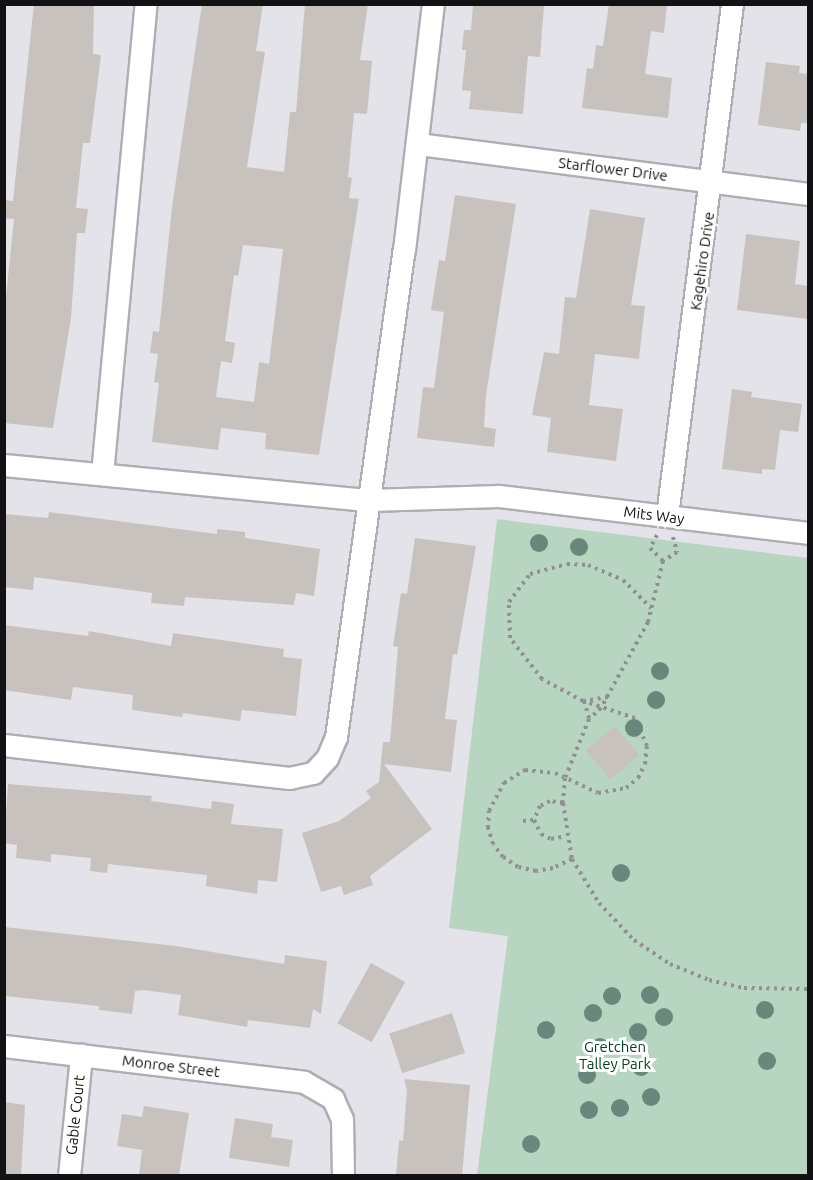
<!DOCTYPE html>
<style>
body{margin:0}
#map{position:relative;width:813px;height:1180px;overflow:hidden;background:#e4e3e9;font-family:Ubuntu,sans-serif}
div>[style]{position:absolute}
[style*='--x']{left:calc(var(--x)*1px);top:calc(var(--y)*1px);width:calc(var(--w)*1px);rotate:calc(var(--a)*1deg)}
.green>*{inset:0;background:#b7d5c0}
.building>*{inset:0;background:#c7c2be;transform-origin:0 0}
.path>*{height:4px;margin-top:-2px;transform-origin:0;background:repeating-linear-gradient(90deg,#909094 0 3px,transparent 0 7.5px)}
.roads{filter:drop-shadow(2px 0 #aeaeb4) drop-shadow(-2px 0 #aeaeb4) drop-shadow(0 2px #aeaeb4) drop-shadow(0 -2px #aeaeb4)}
.street>*{height:21px;margin:-10.5px;padding:0 10.5px;transform-origin:10.5px;border-radius:10.5px;background:#fff}
.trees>*{width:18px;height:18px;margin:-9px;border-radius:50%;background:#6a877b}
span{translate:-50% -50%;white-space:nowrap;text-align:center;line-height:1.15;-webkit-text-stroke:6px #fff;paint-order:stroke}
.street-label{font-size:15px;color:#121214}
.park-label{font-size:15px;color:#063c21}
.frame{position:absolute;inset:0;border:6px solid #121214;pointer-events:none}
</style>
<div id="map">
<div class="green">
<i style="clip-path:polygon(497px 519px,808px 558px,808px 1175px,477px 1175px,508px 936px,449px 928px)"></i>
</div>
<div class="building">
<i style="clip-path:polygon(34px 4px,94px 4px,93px 54px,101px 55px,90px 143px,83px 143px,76px 208px,88px 209px,85px 233px,77px 233px,71px 318px,53px 428px,4px 423px,4px 316px,14px 219px,4px 218px,4px 200px,13px 201px)"></i>
<i style="clip-path:polygon(evenodd,202px 4px,263px 4px,256px 51px,265px 52px,247px 167px,284px 172px,290px 112px,296px 112px,305px 4px,368px 4px,360px 60px,372px 61px,367px 114px,354px 113px,348px 177px,352px 178px,349px 198px,359px 199px,319px 455px,265px 449px,266px 433px,221px 428px,218px 450px,152px 442px,159px 383px,154px 382px,158px 354px,150px 353px,153px 331px,159px 332px,172px 207px,202px 4px,243px 245px,283px 249px,269px 364px,259px 362px,254px 402px,216px 397px,221px 361px,232px 363px,235px 343px,225px 341px,234px 275px,238px 276px,243px 245px)"></i>
<i style="clip-path:polygon(473px 4px,544px 6px,540px 57px,528px 56px,523px 114px,469px 109px,471px 91px,462px 90px,466px 50px,462px 50px,464px 30px,471px 30px)"></i>
<i style="clip-path:polygon(609px 4px,667px 4px,664px 33px,651px 31px,645px 74px,672px 78px,668px 118px,582px 108px,587px 68px,593px 69px,596px 45px,603px 46px)"></i>
<i style="clip-path:polygon(766px 62px,800px 66px,799px 73px,808px 74px,808px 123px,801px 123px,800px 131px,758px 125px)"></i>
<i style="clip-path:polygon(455px 195px,516px 204px,486px 395px,484px 427px,496px 429px,494px 447px,417px 438px,423px 387px,434px 388px,444px 312px,431px 310px,439px 260px,445px 261px)"></i>
<i style="clip-path:polygon(590px 209px,645px 218px,631px 305px,645px 306px,639px 359px,595px 354px,589px 405px,623px 409px,616px 461px,547px 452px,551px 418px,532px 415px,544px 352px,559px 354px,565px 297px,576px 298px)"></i>
<i style="clip-path:polygon(746px 234px,800px 241px,795px 284px,808px 286px,808px 319px,737px 310px)"></i>
<i style="clip-path:polygon(732px 389px,752px 392px,751px 397px,802px 404px,798px 432px,780px 430px,775px 470px,762px 469px,762px 474px,722px 469px)"></i>
<i style="clip-path:polygon(49px 512px,217px 534px,217px 529px,245px 532px,245px 538px,320px 549px,314px 596px,296px 593px,294px 605px,185px 597px,184px 606px,151px 603px,152px 593px,34px 577px,33px 590px,4px 587px,4px 514px,48px 518px)"></i>
<i style="clip-path:polygon(415px 538px,476px 546px,457px 655px,453px 654px,445px 719px,457px 720px,451px 772px,384px 764px,432px 829px,370px 876px,373px 885px,344px 895px,341px 886px,321px 892px,302px 833px,339px 821px,371px 798px,366px 791px,379px 782px,383px 742px,390px 742px,398px 647px,393px 646px,401px 593px,407px 594px)"></i>
<i style="clip-path:polygon(4px 625px,88px 636px,89px 631px,171px 646px,173px 633px,284px 649px,283px 657px,302px 659px,296px 716px,242px 710px,240px 721px,183px 713px,182px 717px,132px 710px,133px 695px,73px 687px,71px 700px,4px 690px)"></i>
<i style="left:615px;top:726px;width:38px;height:38px;rotate:50deg"></i>
<i style="clip-path:polygon(8px 784px,152px 796px,151px 801px,211px 809px,212px 801px,234px 804px,231px 824px,283px 829px,277px 882px,258px 880px,257px 894px,206px 886px,207px 875px,108px 864px,107px 873px,90px 871px,91px 858px,51px 854px,51px 862px,16px 858px,17px 845px,4px 843px)"></i>
<i style="clip-path:polygon(4px 927px,176px 946px,284px 964px,285px 955px,327px 961px,321px 1014px,313px 1009px,310px 1028px,248px 1020px,247px 1027px,178px 1015px,181px 995px,143px 990px,135px 991px,132px 1014px,99px 1010px,99px 1006px,4px 996px)"></i>
<i style="left:371px;top:963px;width:39px;height:69px;rotate:29deg"></i>
<i style="left:452px;top:1013px;width:42px;height:66px;rotate:72deg"></i>
<i style="clip-path:polygon(404px 1079px,470px 1085px,462px 1176px,396px 1176px,399px 1140px,403px 1141px,407px 1090px)"></i>
<i style="clip-path:polygon(4px 1102px,25px 1105px,21px 1176px,4px 1176px)"></i>
<i style="clip-path:polygon(144px 1106px,189px 1113px,179px 1176px,139px 1176px,142px 1150px,117px 1146px,122px 1114px,142px 1117px)"></i>
<i style="clip-path:polygon(235px 1118px,273px 1124px,271px 1137px,293px 1140px,289px 1167px,229px 1158px)"></i>
</div>
<div class="path">
<i style="--x:657;--y:535;--w:15;--a:118"></i>
<i style="--x:650;--y:548;--w:18;--a:45"></i>
<i style="--x:673;--y:537;--w:16;--a:75"></i>
<i style="--x:677;--y:552;--w:17;--a:147"></i>
<i style="--x:663;--y:561;--w:63;--a:103.8"></i>
<i style="--x:648;--y:622;--w:98;--a:118.7"></i>
<i style="--x:601;--y:708;--w:16;--a:137"></i>
<i style="--x:589;--y:719;--w:64;--a:112.1"></i>
<i style="--x:565;--y:778;--w:25;--a:95"></i>
<i style="--x:563;--y:803;--w:57;--a:80.9"></i>
<i style="--x:572;--y:859;--w:52;--a:58.5"></i>
<i style="--x:599;--y:903;--w:51;--a:46.6"></i>
<i style="--x:634;--y:940;--w:43;--a:33.7"></i>
<i style="--x:670;--y:964;--w:42;--a:22.3"></i>
<i style="--x:709;--y:980;--w:36;--a:13"></i>
<i style="--x:744;--y:988;--w:64;--a:0.9"></i>
<i style="--x:608;--y:697;--w:25;--a:171"></i>
<i style="--x:583;--y:701;--w:47;--a:-151.8"></i>
<i style="--x:542;--y:679;--w:52;--a:-128"></i>
<i style="--x:510;--y:638;--w:36;--a:-92"></i>
<i style="--x:509;--y:602;--w:35;--a:-53"></i>
<i style="--x:530;--y:574;--w:38;--a:-15"></i>
<i style="--x:567;--y:564;--w:21;--a:3"></i>
<i style="--x:588;--y:565;--w:38;--a:23"></i>
<i style="--x:623;--y:580;--w:40;--a:45"></i>
<i style="--x:584;--y:701;--w:19;--a:74"></i>
<i style="--x:563;--y:803;--w:13;--a:-171"></i>
<i style="--x:550;--y:801;--w:11;--a:153"></i>
<i style="--x:540;--y:806;--w:15;--a:113"></i>
<i style="--x:534;--y:820;--w:16;--a:63"></i>
<i style="--x:541;--y:834;--w:11;--a:27"></i>
<i style="--x:551;--y:839;--w:15;--a:-11"></i>
<i style="--x:523;--y:821;--w:11;--a:-5"></i>
<i style="--x:572;--y:859;--w:21;--a:155"></i>
<i style="--x:553;--y:868;--w:17;--a:170"></i>
<i style="--x:536;--y:871;--w:18;--a:-167"></i>
<i style="--x:518;--y:867;--w:18;--a:-146"></i>
<i style="--x:503;--y:857;--w:16;--a:-128"></i>
<i style="--x:493;--y:844;--w:17;--a:-107"></i>
<i style="--x:488;--y:828;--w:17;--a:-87"></i>
<i style="--x:489;--y:811;--w:32;--a:-62"></i>
<i style="--x:504;--y:783;--w:25;--a:-32"></i>
<i style="--x:525;--y:770;--w:30;--a:6"></i>
<i style="--x:555;--y:773;--w:47;--a:24.9"></i>
<i style="--x:598;--y:793;--w:28;--a:-10"></i>
<i style="--x:626;--y:788;--w:16;--a:-40"></i>
<i style="--x:638;--y:778;--w:16;--a:-63"></i>
<i style="--x:645;--y:764;--w:18;--a:-84"></i>
<i style="--x:647;--y:746;--w:30;--a:-113"></i>
<i style="--x:635;--y:718;--w:55;--a:-161.9"></i>
</div>
<div class="roads">
<div class="street">
<i style="--x:418;--y:144;--w:393;--a:7.3"></i>
<i style="--x:4;--y:465;--w:367;--a:5.5"></i>
<i style="--x:369;--y:500;--w:130;--a:-1.8"></i>
<i style="--x:499;--y:496;--w:311;--a:6.8"></i>
<i style="--x:102;--y:474;--w:472;--a:-84.7"></i>
<i style="--x:667;--y:516;--w:516;--a:-82.76"></i>
<i style="--x:4;--y:745;--w:287;--a:6.6"></i>
<i style="--x:289;--y:778;--w:25;--a:-12"></i>
<i style="--x:313;--y:773;--w:21;--a:-47"></i>
<i style="--x:327;--y:758;--w:23;--a:-67"></i>
<i style="--x:336;--y:737;--w:492;--a:-82.1"></i>
<i style="--x:404;--y:250;--w:248;--a:-83.3"></i>
<i style="--x:4;--y:1046;--w:302;--a:6.8"></i>
<i style="--x:304;--y:1082;--w:34;--a:30"></i>
<i style="--x:333;--y:1099;--w:22;--a:66"></i>
<i style="--x:342;--y:1119;--w:57;--a:89"></i>
<i style="--x:69;--y:1176;--w:122;--a:-84.3"></i>
</div>
</div>
<div class="trees">
<i style="left:539px;top:543px"></i>
<i style="left:579px;top:547px"></i>
<i style="left:660px;top:671px"></i>
<i style="left:656px;top:700px"></i>
<i style="left:634px;top:728px"></i>
<i style="left:621px;top:873px"></i>
<i style="left:650px;top:995px"></i>
<i style="left:612px;top:996px"></i>
<i style="left:765px;top:1010px"></i>
<i style="left:593px;top:1013px"></i>
<i style="left:664px;top:1017px"></i>
<i style="left:546px;top:1030px"></i>
<i style="left:638px;top:1032px"></i>
<i style="left:600px;top:1047px"></i>
<i style="left:767px;top:1061px"></i>
<i style="left:641px;top:1067px"></i>
<i style="left:587px;top:1075px"></i>
<i style="left:651px;top:1097px"></i>
<i style="left:620px;top:1108px"></i>
<i style="left:589px;top:1110px"></i>
<i style="left:531px;top:1144px"></i>
</div>
<div class="street-label">
<span style="left:613px;top:169px;rotate:7deg">Starflower Drive</span>
<span style="left:702px;top:261px;rotate:-82deg">Kagehiro Drive</span>
<span style="left:654px;top:515px;rotate:7deg">Mits Way</span>
<span style="left:171px;top:1066px;rotate:7deg">Monroe Street</span>
<span style="left:75px;top:1115px;rotate:-84deg">Gable Court</span>
</div>
<div class="park-label">
<span style="left:615px;top:1055px">Gretchen<br>Talley Park</span>
</div>
<div class="frame"></div>
</div>
